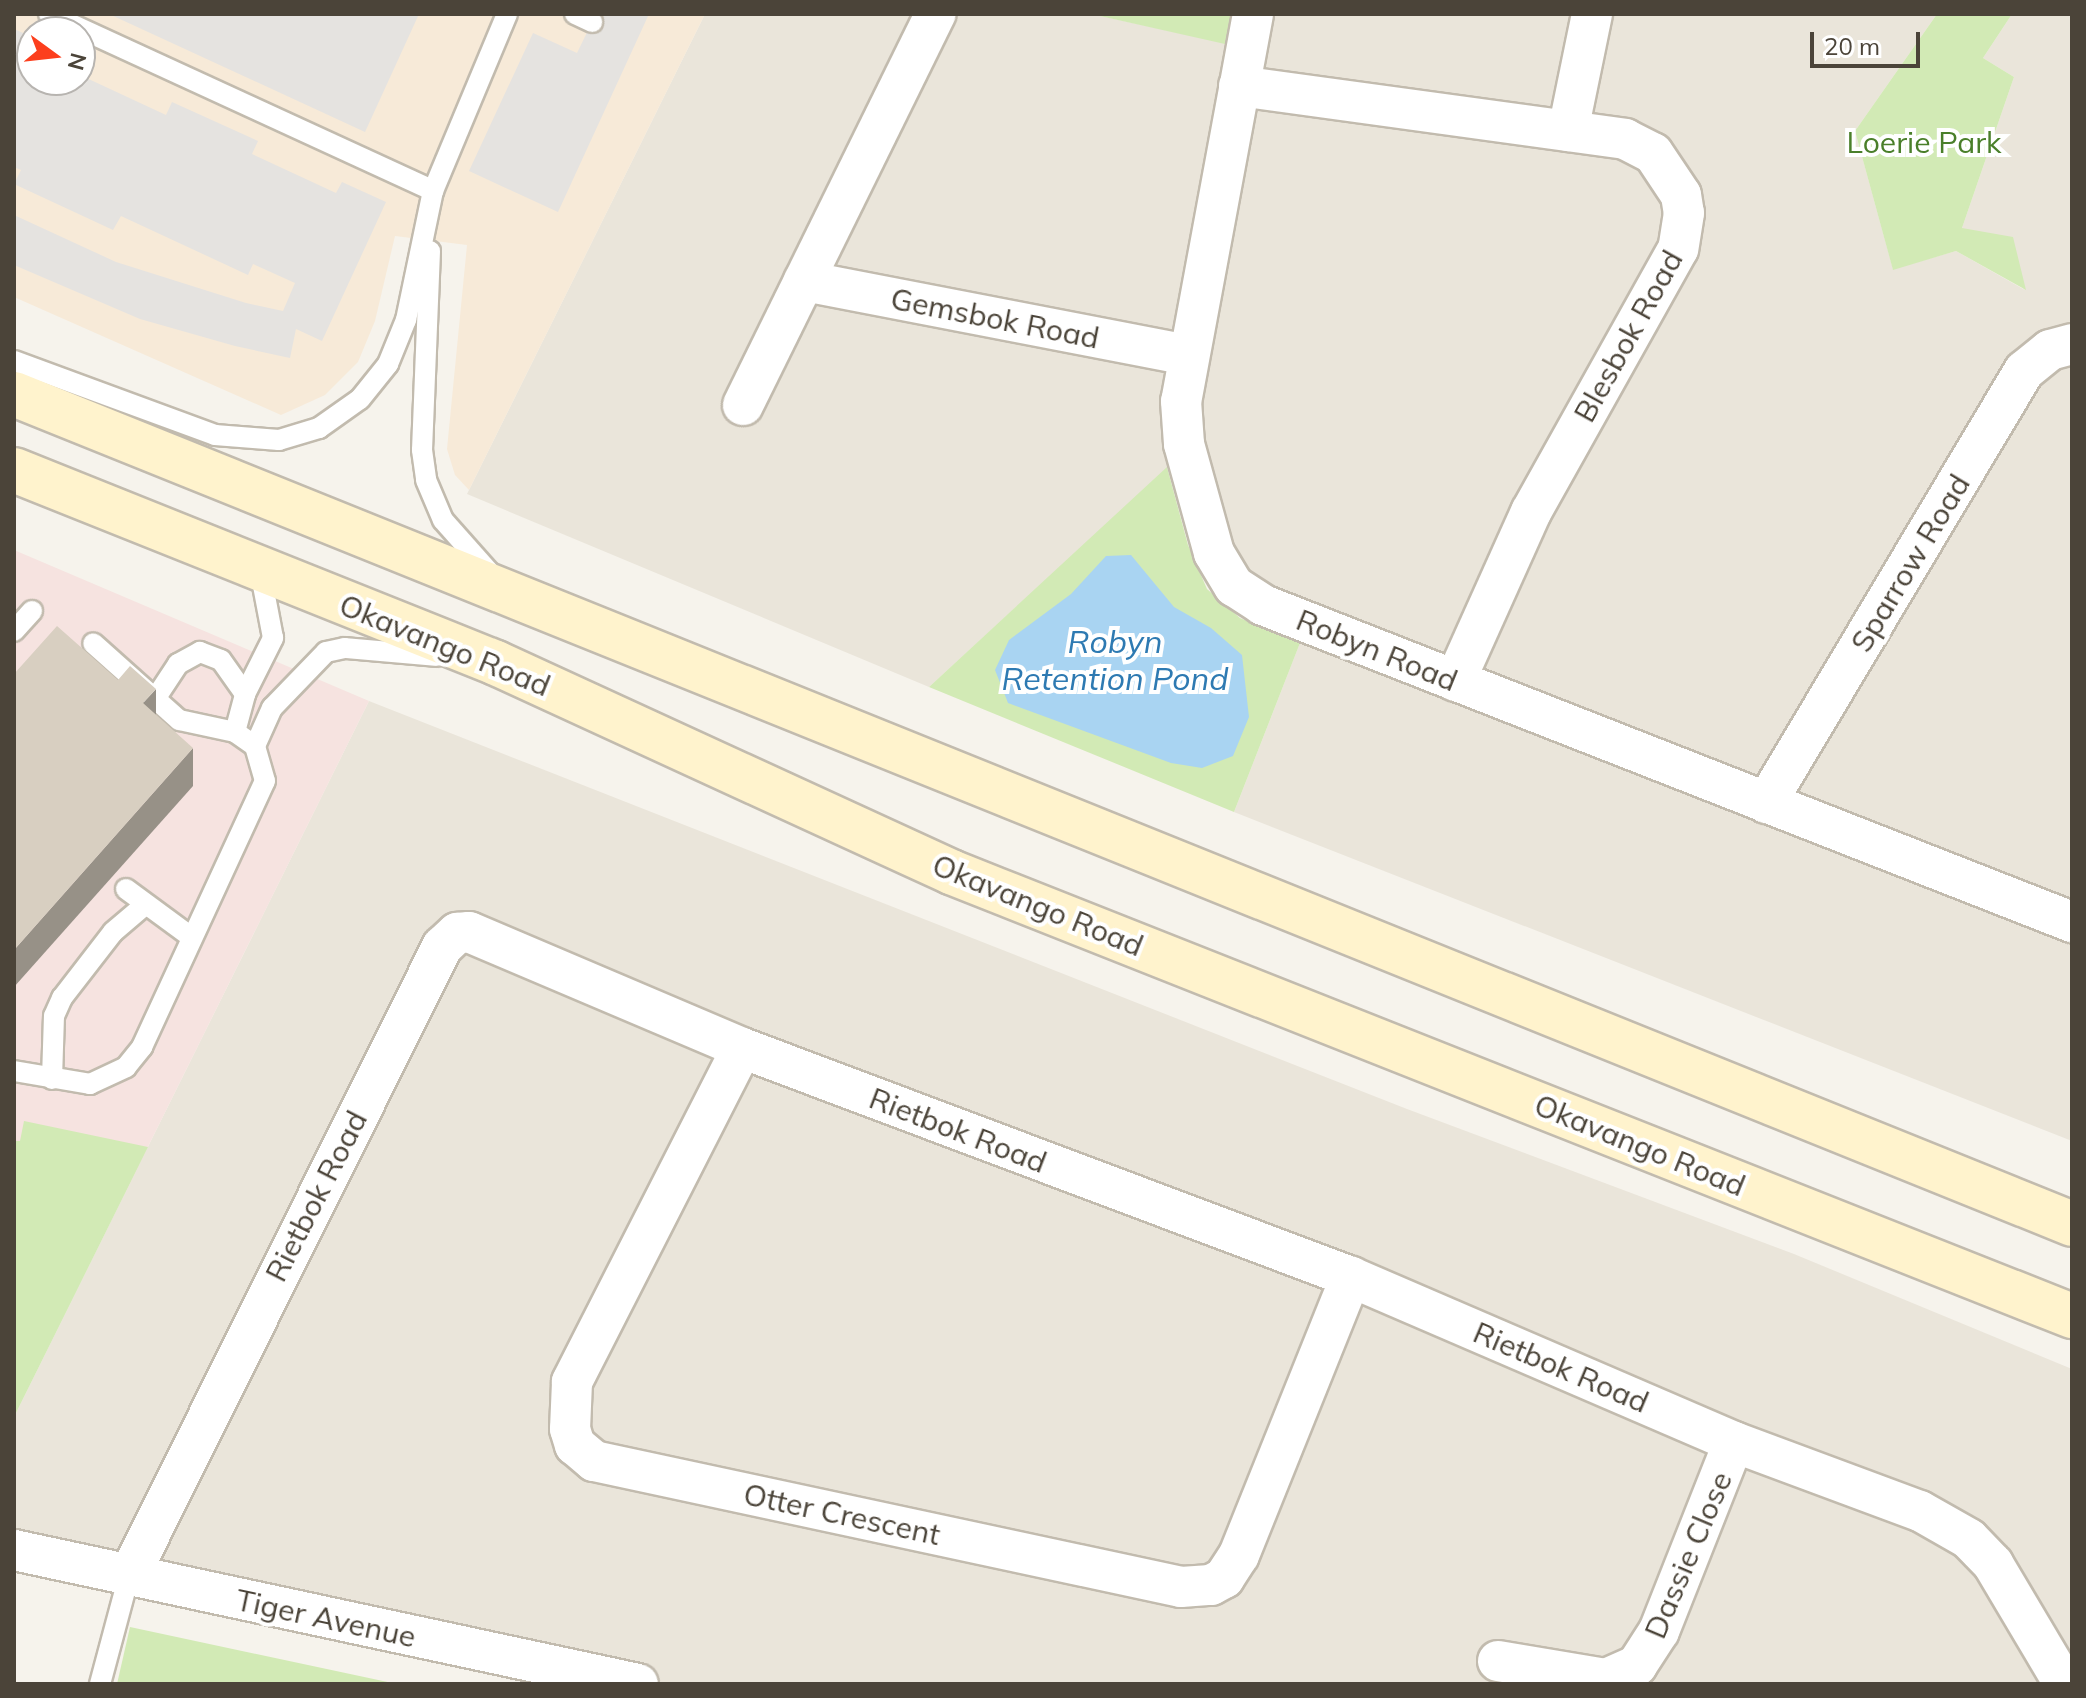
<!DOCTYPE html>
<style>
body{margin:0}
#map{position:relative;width:2086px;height:1698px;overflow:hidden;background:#f6f3ec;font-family:Mulish,sans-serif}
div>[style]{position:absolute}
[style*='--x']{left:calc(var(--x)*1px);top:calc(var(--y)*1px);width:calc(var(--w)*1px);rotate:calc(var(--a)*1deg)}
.residential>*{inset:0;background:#eae5da}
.commercial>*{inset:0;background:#f7ead8}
.medical>*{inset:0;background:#f6e3e0}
.green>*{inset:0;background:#d2eab5}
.parking>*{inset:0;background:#e5e3e0}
.water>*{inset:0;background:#a9d4f2}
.roads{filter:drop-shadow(2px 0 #c2bbae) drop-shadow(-2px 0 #c2bbae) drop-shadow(0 2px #c2bbae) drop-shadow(0 -2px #c2bbae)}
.service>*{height:20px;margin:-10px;padding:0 10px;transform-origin:10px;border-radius:10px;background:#fff}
.minor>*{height:40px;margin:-20px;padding:0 20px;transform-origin:20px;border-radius:20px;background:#fff}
.secondary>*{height:44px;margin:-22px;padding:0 22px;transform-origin:22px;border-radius:22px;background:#fff3cd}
.shaded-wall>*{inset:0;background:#979187}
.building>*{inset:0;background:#d8cfc1}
span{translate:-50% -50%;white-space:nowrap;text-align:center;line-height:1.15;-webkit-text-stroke:8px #fff;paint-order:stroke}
.park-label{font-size:30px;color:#4a7f2a}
.street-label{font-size:30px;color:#4b4439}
.water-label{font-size:32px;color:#2e7ab2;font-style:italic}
.frame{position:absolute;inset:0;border:16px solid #4b4439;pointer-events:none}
.north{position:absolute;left:16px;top:16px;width:80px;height:80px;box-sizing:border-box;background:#fff;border:2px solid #b7b4b0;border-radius:50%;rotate:105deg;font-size:22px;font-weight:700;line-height:32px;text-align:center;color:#4b4439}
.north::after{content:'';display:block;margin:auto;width:28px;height:36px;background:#fc3f1d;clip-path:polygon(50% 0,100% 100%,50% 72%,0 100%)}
.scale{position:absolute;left:1810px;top:32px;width:110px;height:36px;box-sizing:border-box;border:4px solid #4b4439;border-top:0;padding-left:10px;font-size:24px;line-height:28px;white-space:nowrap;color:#4b4439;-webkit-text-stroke:6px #fff;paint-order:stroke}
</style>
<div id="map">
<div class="residential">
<i style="clip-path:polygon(705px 14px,1091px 14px,1244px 47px,1251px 14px,1937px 14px,1855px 131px,1893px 269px,1956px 251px,2025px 290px,1962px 228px,2014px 77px,1983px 58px,2012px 14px,2072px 14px,2072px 1141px,1234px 812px,1307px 625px,1263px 607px,1184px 453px,929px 687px,467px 494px)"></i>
<i style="clip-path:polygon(369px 701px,1407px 1109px,1794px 1254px,2072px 1369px,2072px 1684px,657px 1684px,14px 1548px,14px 1417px)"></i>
</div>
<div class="commercial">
<i style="clip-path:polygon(evenodd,14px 14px,705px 14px,469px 490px,455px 475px,447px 449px,467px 245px,395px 236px,375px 321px,358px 362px,325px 395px,281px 415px,14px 297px,14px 14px,32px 32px,80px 32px,80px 80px,32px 80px,32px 32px)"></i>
</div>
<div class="medical">
<i style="clip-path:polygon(14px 550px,369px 701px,126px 1191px,14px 1148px)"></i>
</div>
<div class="green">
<i style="clip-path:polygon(1091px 14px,1231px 14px,1225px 44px)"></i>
<i style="clip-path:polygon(1937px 14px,2012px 14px,1983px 58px,2014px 77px,1962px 228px,2013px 237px,2026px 290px,1956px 251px,1893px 270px,1855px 131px)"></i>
<i style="clip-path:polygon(1167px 467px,1188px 545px,1207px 589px,1240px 618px,1300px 643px,1234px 812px,929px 687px)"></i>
<i style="clip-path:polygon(24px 1121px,148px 1147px,14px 1417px,14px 1141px,20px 1141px)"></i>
<i style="clip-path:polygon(130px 1627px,397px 1684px,117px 1684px)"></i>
</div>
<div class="parking">
<i style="clip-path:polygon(109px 14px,419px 14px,365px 132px)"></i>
<i style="clip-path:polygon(596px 14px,649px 14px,558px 212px,469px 171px,533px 33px,577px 53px)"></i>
<i style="clip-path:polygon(14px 29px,32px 37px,32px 80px,80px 80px,80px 75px,166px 115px,172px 102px,258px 141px,252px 154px,336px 193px,342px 182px,386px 202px,322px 341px,296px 329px,290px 358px,235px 346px,140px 319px,14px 265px,14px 215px,116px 262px,246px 303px,283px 311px,295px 283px,253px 264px,248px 275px,121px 216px,113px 230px,14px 184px,21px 170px,14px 167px)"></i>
</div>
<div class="water">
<i style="clip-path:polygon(1131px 555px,1174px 607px,1211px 628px,1242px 655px,1249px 717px,1233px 756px,1202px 768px,1171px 763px,1008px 703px,995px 670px,1009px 640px,1071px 594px,1106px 556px)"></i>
</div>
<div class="roads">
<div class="service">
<i style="--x:49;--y:14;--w:423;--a:24.7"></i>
<i style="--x:575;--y:14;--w:19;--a:25"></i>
<i style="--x:430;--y:251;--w:199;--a:92.3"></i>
<i style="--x:422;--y:450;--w:30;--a:82"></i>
<i style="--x:426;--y:480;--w:43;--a:67"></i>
<i style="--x:443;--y:520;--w:71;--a:48.4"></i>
<i style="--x:14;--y:361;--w:214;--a:20.2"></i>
<i style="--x:215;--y:435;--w:64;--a:4.5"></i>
<i style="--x:279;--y:440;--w:42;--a:-16.7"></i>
<i style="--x:319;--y:428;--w:50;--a:-35.3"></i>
<i style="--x:360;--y:399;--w:45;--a:-51.3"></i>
<i style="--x:388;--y:364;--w:48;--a:-67.8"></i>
<i style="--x:406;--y:320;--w:132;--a:-78.2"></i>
<i style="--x:433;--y:191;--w:192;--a:-67.3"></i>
<i style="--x:14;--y:631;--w:27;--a:-48"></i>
<i style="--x:155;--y:699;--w:42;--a:-56.7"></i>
<i style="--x:178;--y:664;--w:25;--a:-29"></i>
<i style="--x:200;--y:652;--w:22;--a:21"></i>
<i style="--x:221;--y:660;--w:42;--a:54.8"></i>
<i style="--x:235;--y:732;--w:39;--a:-75"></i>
<i style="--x:245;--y:694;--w:63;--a:-63.4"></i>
<i style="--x:273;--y:638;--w:69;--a:-100.8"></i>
<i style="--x:255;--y:746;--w:42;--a:-65.9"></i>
<i style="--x:272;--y:708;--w:78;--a:-46"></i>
<i style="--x:326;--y:652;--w:19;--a:-12"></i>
<i style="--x:345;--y:648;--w:92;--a:5"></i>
<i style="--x:126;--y:889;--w:79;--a:36.3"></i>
<i style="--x:14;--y:1071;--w:77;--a:9.7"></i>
<i style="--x:90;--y:1084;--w:40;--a:-25"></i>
<i style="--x:126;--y:1067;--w:26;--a:-51"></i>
<i style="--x:142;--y:1047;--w:293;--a:-65.2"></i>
<i style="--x:265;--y:781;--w:36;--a:-106"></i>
<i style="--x:255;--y:746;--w:24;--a:-145"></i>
<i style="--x:235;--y:732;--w:57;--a:-167.9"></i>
<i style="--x:179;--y:720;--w:115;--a:-138.2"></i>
<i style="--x:52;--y:1079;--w:63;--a:-88.2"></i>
<i style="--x:54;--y:1016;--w:20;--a:-66"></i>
<i style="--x:62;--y:998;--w:83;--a:-52.3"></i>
<i style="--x:113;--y:932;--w:43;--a:-40.3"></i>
<i style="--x:100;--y:1684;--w:112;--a:-75"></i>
</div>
<div class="minor">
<i style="--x:1253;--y:14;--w:394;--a:100.5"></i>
<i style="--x:1181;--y:401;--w:43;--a:86"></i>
<i style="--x:1184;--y:444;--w:113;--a:74.6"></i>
<i style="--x:1214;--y:553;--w:39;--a:59"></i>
<i style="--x:1234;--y:586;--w:35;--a:33"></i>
<i style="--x:1263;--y:605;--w:869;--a:21.4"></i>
<i style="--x:1239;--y:86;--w:390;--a:7.8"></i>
<i style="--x:1625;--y:139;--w:31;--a:27"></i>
<i style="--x:1653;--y:153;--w:50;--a:56.3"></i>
<i style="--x:1681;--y:195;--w:18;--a:81"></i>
<i style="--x:1684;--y:213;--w:36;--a:99"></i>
<i style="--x:1678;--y:249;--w:301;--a:119.2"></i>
<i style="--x:1531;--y:512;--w:185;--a:114.2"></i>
<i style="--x:1568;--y:131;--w:119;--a:-78.4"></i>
<i style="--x:804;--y:281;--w:390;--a:10.9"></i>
<i style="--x:743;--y:405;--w:436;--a:-63.8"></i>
<i style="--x:1766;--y:803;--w:503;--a:-59.15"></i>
<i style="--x:2024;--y:371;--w:33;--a:-39"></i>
<i style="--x:2050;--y:350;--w:23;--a:-15"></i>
<i style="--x:742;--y:1048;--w:375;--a:117"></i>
<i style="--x:572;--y:1382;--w:47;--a:92.4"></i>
<i style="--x:570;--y:1429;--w:17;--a:73"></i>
<i style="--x:575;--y:1445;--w:25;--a:40"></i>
<i style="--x:594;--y:1461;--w:600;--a:12.11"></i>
<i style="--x:1181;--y:1587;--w:30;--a:-4"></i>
<i style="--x:1211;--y:1585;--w:15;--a:-28"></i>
<i style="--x:1224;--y:1578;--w:27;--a:-57"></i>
<i style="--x:1239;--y:1555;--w:300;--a:-68.1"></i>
<i style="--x:14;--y:1550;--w:638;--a:12.12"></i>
<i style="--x:129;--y:1576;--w:703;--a:-63.54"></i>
<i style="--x:442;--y:947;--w:21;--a:-43"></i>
<i style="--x:457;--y:933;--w:12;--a:-5"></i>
<i style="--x:469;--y:932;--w:297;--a:23"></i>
<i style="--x:742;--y:1048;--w:651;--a:20.61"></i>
<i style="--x:1351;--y:1277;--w:417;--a:23.3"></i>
<i style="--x:1734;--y:1442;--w:198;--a:20.4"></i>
<i style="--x:1920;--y:1511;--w:56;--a:29.7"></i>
<i style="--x:1969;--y:1539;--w:35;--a:46"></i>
<i style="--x:1993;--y:1564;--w:137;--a:59.3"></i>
<i style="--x:1498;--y:1661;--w:109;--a:9.5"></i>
<i style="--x:1606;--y:1679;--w:34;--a:-24"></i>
<i style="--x:1637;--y:1665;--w:40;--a:-57.1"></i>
<i style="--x:1659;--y:1631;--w:203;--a:-68.4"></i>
</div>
<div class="secondary">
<i style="--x:14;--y:394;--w:2219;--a:21.96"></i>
<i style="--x:14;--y:470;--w:519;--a:21.82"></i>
<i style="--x:496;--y:663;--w:501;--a:24.67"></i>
<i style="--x:951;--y:872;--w:1206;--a:21.61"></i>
</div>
</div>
<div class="shaded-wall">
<i style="clip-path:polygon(156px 689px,156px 727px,143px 703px)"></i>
<i style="clip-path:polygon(193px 748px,193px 786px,14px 987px,14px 950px)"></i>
</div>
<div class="building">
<i style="clip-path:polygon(57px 626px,118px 680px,130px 666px,156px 689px,143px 703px,193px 748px,14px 950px,14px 674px)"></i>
</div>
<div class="park-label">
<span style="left:1924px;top:142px">Loerie Park</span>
</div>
<div class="street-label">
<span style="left:995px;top:318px;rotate:11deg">Gemsbok Road</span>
<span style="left:1628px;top:336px;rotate:-61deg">Blesbok Road</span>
<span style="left:1910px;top:563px;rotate:-59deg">Sparrow Road</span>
<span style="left:445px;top:645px;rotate:22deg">Okavango Road</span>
<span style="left:1377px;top:650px;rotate:22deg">Robyn Road</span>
<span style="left:1038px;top:905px;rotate:22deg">Okavango Road</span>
<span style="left:958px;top:1130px;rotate:21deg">Rietbok Road</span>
<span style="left:1640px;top:1145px;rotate:22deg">Okavango Road</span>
<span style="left:316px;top:1196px;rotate:-63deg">Rietbok Road</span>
<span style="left:1561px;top:1367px;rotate:23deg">Rietbok Road</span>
<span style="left:842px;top:1514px;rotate:12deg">Otter Crescent</span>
<span style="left:1688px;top:1555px;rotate:-67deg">Dassie Close</span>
<span style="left:326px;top:1618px;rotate:12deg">Tiger Avenue</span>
</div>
<div class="water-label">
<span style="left:1115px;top:660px">Robyn<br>Retention Pond</span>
</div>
<div class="frame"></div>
<div class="north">N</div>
<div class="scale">20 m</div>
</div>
